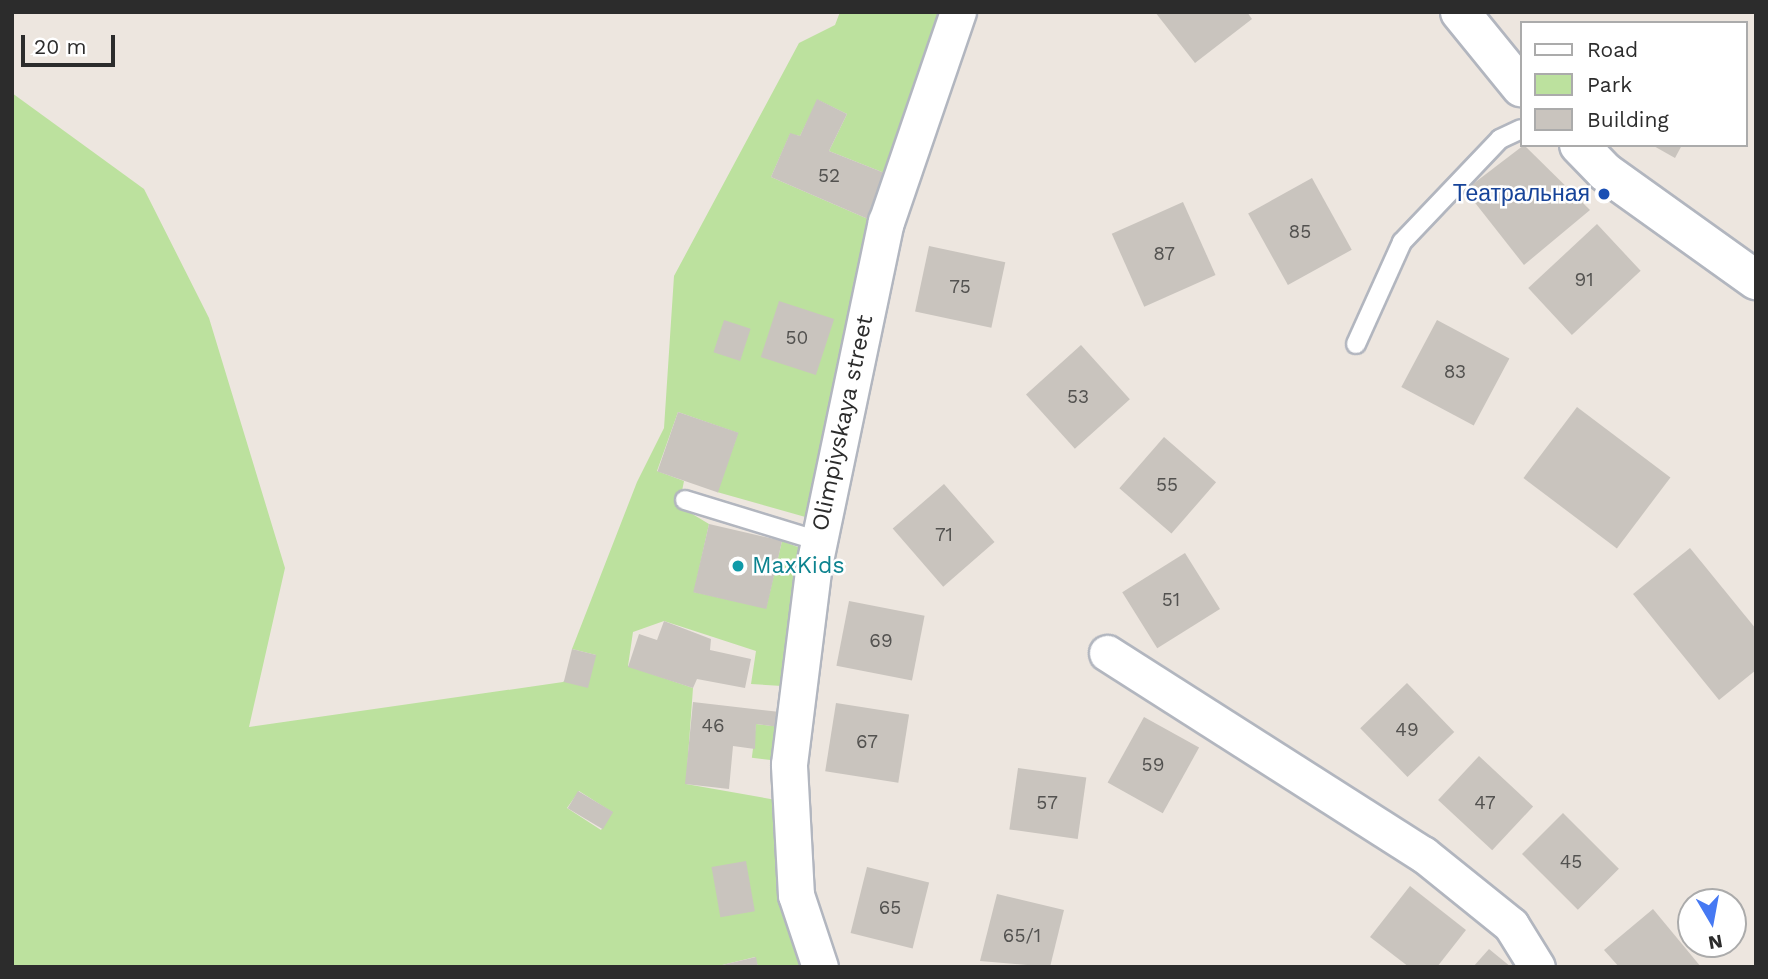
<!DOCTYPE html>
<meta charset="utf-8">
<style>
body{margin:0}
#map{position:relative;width:1768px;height:979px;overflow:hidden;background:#ede6df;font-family:"Work Sans",sans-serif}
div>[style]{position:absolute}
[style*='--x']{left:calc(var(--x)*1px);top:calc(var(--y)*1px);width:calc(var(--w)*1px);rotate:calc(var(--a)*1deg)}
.green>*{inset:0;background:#bce19e;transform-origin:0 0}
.building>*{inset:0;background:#c9c4be;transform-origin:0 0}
.roads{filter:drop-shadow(2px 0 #b2b6bf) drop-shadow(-2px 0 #b2b6bf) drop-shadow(0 2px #b2b6bf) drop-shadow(0 -2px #b2b6bf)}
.lane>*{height:18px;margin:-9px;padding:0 9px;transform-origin:9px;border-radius:9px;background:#fff}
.street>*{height:35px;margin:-17.5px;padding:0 17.5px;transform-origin:17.5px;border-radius:17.5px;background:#fff}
.secondary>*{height:38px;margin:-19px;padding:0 19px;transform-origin:19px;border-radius:19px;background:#fff}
.dots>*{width:19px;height:19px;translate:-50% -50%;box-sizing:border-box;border:4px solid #fff;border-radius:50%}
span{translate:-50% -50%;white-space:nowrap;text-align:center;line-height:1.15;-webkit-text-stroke:5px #fff;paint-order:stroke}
.number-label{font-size:19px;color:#535250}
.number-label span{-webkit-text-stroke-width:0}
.transit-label{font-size:23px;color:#164399}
.right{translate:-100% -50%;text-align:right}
.street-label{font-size:23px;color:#2c2c2c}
.culture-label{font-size:23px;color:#0d838f}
.left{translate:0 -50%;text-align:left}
.frame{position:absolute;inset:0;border:14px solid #2c2c2c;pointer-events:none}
.legend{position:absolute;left:1520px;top:21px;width:228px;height:126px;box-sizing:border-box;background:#fff;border:2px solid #ababab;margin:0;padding:9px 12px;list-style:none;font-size:21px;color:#2c2c2c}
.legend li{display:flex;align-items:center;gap:14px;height:35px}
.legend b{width:35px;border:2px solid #ababab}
.north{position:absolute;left:1677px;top:888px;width:70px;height:70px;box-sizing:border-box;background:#fff;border:2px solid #ababab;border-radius:50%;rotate:170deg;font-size:19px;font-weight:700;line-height:28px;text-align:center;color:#2c2c2c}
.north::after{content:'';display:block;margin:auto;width:24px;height:32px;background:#4679f3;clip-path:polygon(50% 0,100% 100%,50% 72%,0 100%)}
.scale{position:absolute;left:21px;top:35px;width:94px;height:32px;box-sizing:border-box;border:4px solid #2c2c2c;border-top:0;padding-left:9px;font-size:21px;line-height:24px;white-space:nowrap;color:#2c2c2c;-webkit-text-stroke:5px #fff;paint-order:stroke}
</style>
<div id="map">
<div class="green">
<i style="clip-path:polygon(evenodd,840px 12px,947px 12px,887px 174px,829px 151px,847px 114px,818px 100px,800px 136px,790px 134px,771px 177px,868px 219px,816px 520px,717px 492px,738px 433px,678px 412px,657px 471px,684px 481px,679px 506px,709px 524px,694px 592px,766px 608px,782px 541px,803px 549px,782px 686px,751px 684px,756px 651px,664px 621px,633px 632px,628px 666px,693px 688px,686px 784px,776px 800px,800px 967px,758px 967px,755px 957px,714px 967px,12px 967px,12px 93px,144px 189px,209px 318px,285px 568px,249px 727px,563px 682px,596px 655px,572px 649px,637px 482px,664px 428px,674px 276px,799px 43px,835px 25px,840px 12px,579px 791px,612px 812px,601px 830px,567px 808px,579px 791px)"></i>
<i style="left:756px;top:724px;width:23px;height:34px;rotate:7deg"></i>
</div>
<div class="building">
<i style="clip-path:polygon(1155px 12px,1247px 12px,1252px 19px,1195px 63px)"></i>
<i style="clip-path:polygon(817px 99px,847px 114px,829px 151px,887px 174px,868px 219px,771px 177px,790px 133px,800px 136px)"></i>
<i style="clip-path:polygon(1524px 145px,1590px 210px,1524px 265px,1465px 190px)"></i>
<i style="clip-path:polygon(1652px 145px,1682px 145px,1675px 158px)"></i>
<i style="left:1312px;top:178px;width:82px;height:73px;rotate:61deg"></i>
<i style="left:1183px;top:202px;width:80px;height:78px;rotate:66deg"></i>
<i style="left:1597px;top:224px;width:64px;height:94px;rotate:47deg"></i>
<i style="left:929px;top:246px;width:78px;height:67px;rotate:12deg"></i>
<i style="left:779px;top:301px;width:58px;height:59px;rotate:18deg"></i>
<i style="left:724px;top:320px;width:28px;height:34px;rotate:18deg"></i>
<i style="left:1437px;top:320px;width:82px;height:76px;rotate:28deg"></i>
<i style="left:1081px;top:345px;width:73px;height:74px;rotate:48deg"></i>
<i style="left:1577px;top:407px;width:117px;height:89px;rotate:37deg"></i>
<i style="left:678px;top:412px;width:64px;height:63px;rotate:19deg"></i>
<i style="left:1164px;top:437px;width:69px;height:68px;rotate:41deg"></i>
<i style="left:944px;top:484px;width:77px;height:68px;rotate:49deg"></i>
<i style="left:709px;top:524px;width:75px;height:70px;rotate:13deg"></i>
<i style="clip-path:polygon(1690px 548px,1756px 629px,1756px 670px,1719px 700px,1633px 594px)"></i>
<i style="left:1185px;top:553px;width:66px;height:74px;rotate:58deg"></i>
<i style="left:849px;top:601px;width:77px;height:66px;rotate:11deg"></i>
<i style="clip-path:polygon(664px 621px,711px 639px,710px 650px,751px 659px,745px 688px,697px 679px,693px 688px,628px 667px,639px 634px,657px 640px)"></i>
<i style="left:572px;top:649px;width:25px;height:34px;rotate:14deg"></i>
<i style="left:1407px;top:683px;width:68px;height:65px;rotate:46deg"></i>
<i style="clip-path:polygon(693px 702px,780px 712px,779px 727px,756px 724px,755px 749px,733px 746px,729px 789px,685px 784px)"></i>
<i style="left:836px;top:703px;width:74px;height:69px;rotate:9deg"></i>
<i style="left:1144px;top:717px;width:63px;height:75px;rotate:29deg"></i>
<i style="left:1479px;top:756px;width:74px;height:60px;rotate:43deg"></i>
<i style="left:1018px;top:768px;width:69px;height:62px;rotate:8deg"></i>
<i style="left:578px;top:791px;width:41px;height:20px;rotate:31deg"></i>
<i style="left:1563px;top:813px;width:79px;height:58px;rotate:45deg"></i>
<i style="left:746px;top:861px;width:51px;height:35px;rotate:80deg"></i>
<i style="left:867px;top:867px;width:64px;height:68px;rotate:14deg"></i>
<i style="clip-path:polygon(1410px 886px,1466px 930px,1437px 967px,1409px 967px,1370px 937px)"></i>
<i style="clip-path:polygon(997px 894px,1064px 910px,1050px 967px,980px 961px)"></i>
<i style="clip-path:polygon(1653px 909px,1701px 967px,1619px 967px,1604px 950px)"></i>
<i style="clip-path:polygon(1489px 949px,1511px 967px,1473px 967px)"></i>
<i style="clip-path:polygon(756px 957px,758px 967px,718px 967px,718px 966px)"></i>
</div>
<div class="roads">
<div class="lane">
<i style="--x:1356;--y:344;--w:112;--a:-65.7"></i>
<i style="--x:1402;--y:242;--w:142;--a:-46.4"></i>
<i style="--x:1500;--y:139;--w:23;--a:-25"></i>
<i style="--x:685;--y:500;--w:140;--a:17"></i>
</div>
<div class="street">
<i style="--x:1107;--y:653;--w:375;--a:32.5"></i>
<i style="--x:1423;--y:854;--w:113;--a:38.9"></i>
<i style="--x:1511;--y:925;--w:49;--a:58.2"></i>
<i style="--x:820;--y:967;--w:76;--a:-108.4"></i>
<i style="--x:796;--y:895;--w:131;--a:-93.1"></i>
<i style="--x:789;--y:764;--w:195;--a:-82.9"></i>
<i style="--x:813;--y:570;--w:356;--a:-78.2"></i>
<i style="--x:886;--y:222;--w:222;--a:-71.1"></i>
</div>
<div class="secondary">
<i style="--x:1460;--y:12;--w:97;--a:50.9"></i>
<i style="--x:1579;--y:145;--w:37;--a:46"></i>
<i style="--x:1605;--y:172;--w:186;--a:35.6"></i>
</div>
</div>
<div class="dots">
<i style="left:1604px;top:194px;background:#1a4fb4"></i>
<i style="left:738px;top:566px;background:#0f9aa8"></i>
</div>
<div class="number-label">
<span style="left:829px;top:176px">52</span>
<span style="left:1300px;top:232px">85</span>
<span style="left:1164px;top:254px">87</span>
<span style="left:1584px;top:280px">91</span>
<span style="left:960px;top:287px">75</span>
<span style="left:797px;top:338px">50</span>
<span style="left:1455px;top:372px">83</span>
<span style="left:1078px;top:397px">53</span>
<span style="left:1167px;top:485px">55</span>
<span style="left:944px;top:535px">71</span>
<span style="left:1171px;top:600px">51</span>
<span style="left:881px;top:641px">69</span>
<span style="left:713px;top:726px">46</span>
<span style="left:1407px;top:730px">49</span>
<span style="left:867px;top:742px">67</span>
<span style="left:1153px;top:765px">59</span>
<span style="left:1047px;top:803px">57</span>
<span style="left:1485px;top:803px">47</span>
<span style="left:1571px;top:862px">45</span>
<span style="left:890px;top:908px">65</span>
<span style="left:1022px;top:936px">65/1</span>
</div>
<div class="transit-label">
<span class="right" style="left:1590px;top:194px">Театральная</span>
</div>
<div class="street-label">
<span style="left:843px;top:423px;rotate:-78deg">Olimpiyskaya street</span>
</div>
<div class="culture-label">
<span class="left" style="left:752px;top:566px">MaxKids</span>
</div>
<div class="frame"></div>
<ul class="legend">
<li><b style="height:9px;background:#fff"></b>Road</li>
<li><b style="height:19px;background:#bce19e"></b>Park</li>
<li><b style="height:19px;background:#c9c4be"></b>Building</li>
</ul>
<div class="north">N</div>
<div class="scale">20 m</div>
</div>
